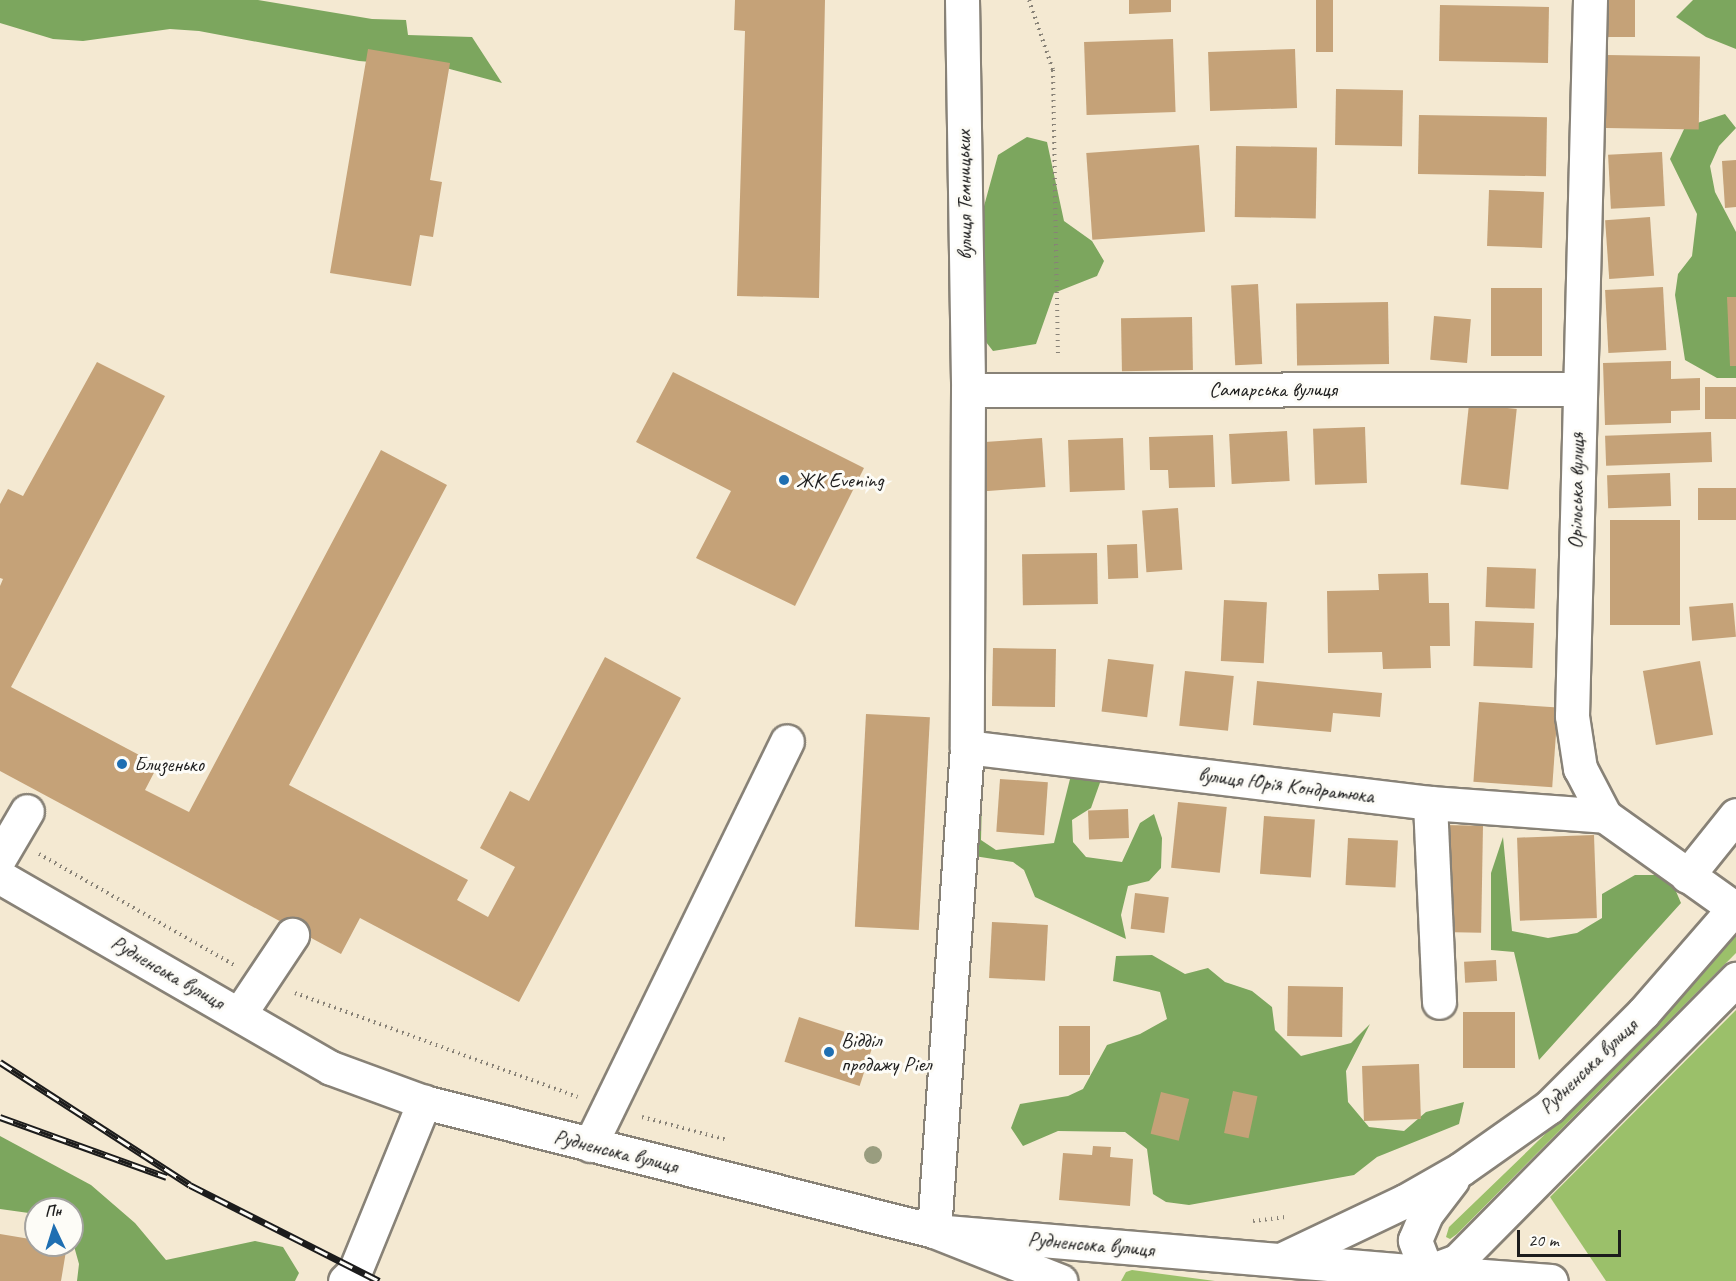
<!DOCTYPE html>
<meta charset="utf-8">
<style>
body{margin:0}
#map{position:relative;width:1736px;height:1281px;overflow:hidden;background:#f4e9d2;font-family:Caveat,sans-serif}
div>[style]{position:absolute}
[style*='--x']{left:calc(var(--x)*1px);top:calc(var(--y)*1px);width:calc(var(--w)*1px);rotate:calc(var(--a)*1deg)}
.green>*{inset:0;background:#9bc06a}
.forest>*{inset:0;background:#7ca65e}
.building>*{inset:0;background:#c5a278;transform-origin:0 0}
.path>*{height:4px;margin-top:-2px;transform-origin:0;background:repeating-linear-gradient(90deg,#888277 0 1.5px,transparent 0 6px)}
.roads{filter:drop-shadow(2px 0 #888277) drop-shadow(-2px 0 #888277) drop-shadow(0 2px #888277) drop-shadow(0 -2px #888277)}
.minor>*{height:33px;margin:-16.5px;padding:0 16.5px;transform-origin:16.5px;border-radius:16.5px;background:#fff}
.rail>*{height:7px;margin-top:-3.5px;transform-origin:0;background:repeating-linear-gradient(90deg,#fdfcf7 0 14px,#1c1c1c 0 28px);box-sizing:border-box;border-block:2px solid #1c1c1c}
.trees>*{width:18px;height:18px;margin:-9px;border-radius:50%;background:#999d7f}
.dots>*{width:16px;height:16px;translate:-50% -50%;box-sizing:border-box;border:3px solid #fdfcf7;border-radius:50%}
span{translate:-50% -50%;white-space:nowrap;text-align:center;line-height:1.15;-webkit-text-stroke:6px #fdfcf7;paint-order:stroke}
.street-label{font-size:21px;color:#1c1c1c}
.poi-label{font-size:21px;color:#1c1c1c}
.left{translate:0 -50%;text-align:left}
.north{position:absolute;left:24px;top:1197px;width:60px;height:60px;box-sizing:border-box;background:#fdfcf7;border:2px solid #a3a29f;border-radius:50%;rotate:356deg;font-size:16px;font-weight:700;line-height:24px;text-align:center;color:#1c1c1c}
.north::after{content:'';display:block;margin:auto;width:21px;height:27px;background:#1f6fb2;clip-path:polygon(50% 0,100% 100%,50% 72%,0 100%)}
.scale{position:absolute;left:1517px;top:1230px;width:104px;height:27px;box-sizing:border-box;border:3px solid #1c1c1c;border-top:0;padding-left:8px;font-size:18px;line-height:21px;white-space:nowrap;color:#1c1c1c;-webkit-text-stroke:4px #fdfcf7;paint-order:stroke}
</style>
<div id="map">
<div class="green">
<i style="clip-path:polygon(1736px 932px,1736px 953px,1457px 1234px,1450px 1239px,1446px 1237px,1449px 1227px,1652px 1031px)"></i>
<i style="clip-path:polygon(1736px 1010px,1736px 1281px,1606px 1281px,1550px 1197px)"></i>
<i style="clip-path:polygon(1132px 1270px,1215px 1281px,1121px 1281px,1126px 1272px)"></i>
</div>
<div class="forest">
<i style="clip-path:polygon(0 0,258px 0,372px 19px,406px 20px,408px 35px,472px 37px,502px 83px,446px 68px,359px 61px,199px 31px,170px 29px,83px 41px,53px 39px,0 23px)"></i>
<i style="clip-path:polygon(1693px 0,1736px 0,1736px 49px,1706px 37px,1676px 17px)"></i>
<i style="clip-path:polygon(1725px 114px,1736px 128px,1719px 146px,1710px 166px,1715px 192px,1736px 232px,1736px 378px,1717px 378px,1685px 360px,1675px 295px,1678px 274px,1692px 256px,1697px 214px,1670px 159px,1685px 127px)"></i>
<i style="clip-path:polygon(1027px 137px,1047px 142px,1064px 221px,1092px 241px,1104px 261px,1097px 276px,1054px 293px,1036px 344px,993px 351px,986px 342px,970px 288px,972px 250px,998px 155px)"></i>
<i style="clip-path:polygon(1071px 775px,1102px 777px,1091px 808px,1072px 820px,1073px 842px,1086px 857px,1122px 862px,1140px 823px,1154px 814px,1162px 838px,1161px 868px,1149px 881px,1128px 886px,1121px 915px,1126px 939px,1035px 897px,1024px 870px,1013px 862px,974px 856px,973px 827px,982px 798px,981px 840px,996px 850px,1054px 843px)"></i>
<i style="clip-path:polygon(1503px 837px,1512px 931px,1548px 938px,1577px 933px,1602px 918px,1602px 894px,1635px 875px,1669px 875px,1681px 903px,1539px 1060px,1514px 952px,1491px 950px,1491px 873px)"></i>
<i style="clip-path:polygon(1152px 955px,1185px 974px,1208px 968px,1225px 982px,1252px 991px,1272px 1007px,1275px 1030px,1301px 1056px,1351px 1043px,1370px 1024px,1346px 1071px,1348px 1102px,1369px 1127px,1404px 1131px,1426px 1112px,1464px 1102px,1459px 1124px,1377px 1157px,1354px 1175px,1189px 1205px,1166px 1202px,1153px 1194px,1147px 1149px,1125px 1132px,1058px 1131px,1023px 1146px,1011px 1128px,1020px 1104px,1068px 1096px,1083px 1089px,1107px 1045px,1140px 1034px,1167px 1019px,1160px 992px,1113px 981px,1116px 956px)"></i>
<i style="clip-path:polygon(0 1136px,91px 1185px,135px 1223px,166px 1260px,255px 1241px,283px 1247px,299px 1273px,295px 1281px,77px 1281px,79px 1264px,72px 1239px,72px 1209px,36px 1209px,36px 1214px,0 1209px)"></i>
</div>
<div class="building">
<i style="clip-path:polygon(735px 0,825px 0,819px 298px,737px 296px,745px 31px,734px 30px)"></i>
<i style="clip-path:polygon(1129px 0,1171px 0,1171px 12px,1129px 14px)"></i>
<i style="left:1316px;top:0;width:17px;height:52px"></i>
<i style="left:1604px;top:0;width:31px;height:37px"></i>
<i style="left:1440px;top:5px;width:109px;height:56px;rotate:1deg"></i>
<i style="left:1173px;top:39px;width:73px;height:89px;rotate:88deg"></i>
<i style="clip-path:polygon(368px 49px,450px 63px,430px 180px,442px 182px,433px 237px,420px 235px,411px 286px,330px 273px)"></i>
<i style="left:1295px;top:49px;width:59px;height:87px;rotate:88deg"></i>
<i style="left:1607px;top:55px;width:93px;height:73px;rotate:1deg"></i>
<i style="left:1336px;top:89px;width:67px;height:56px;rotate:1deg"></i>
<i style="left:1419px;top:115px;width:128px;height:59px;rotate:1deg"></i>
<i style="left:1199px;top:145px;width:87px;height:113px;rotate:86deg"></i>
<i style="left:1236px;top:146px;width:81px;height:71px;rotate:1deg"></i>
<i style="left:1662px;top:152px;width:54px;height:54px;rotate:87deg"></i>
<i style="clip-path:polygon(1736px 160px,1736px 207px,1725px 208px,1722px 161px)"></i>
<i style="left:1489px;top:190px;width:55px;height:56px;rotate:2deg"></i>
<i style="left:1650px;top:217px;width:59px;height:45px;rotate:86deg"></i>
<i style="left:1258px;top:284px;width:80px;height:27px;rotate:87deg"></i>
<i style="left:1663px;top:287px;width:63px;height:58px;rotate:87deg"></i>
<i style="left:1491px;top:288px;width:51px;height:68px"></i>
<i style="clip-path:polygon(1727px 297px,1736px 297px,1736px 366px,1730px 366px)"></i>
<i style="left:1388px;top:302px;width:62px;height:92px;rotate:89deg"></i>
<i style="left:1434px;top:316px;width:37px;height:44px;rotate:5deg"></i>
<i style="left:1192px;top:317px;width:53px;height:71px;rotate:89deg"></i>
<i style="clip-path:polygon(1671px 361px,1671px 379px,1700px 378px,1700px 410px,1671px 411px,1671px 423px,1605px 425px,1603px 363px)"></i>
<i style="clip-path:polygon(97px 362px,165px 396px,11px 687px,158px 765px,145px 790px,189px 812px,381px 450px,447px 485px,289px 785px,468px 880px,457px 900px,488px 917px,515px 867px,480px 848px,510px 791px,529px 801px,605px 657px,681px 698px,519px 1002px,360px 918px,341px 954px,0 771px,0 586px,3px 579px,0 578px,0 504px,8px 489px,23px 496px)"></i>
<i style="clip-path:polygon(673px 372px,864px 468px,795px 606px,696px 558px,731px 491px,636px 442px)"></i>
<i style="left:1736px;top:387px;width:32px;height:31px;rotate:90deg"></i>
<i style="left:1469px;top:404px;width:48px;height:81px;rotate:6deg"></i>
<i style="left:1365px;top:427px;width:56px;height:52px;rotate:88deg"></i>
<i style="left:1287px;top:431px;width:50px;height:58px;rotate:87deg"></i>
<i style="left:1711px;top:432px;width:30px;height:106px;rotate:88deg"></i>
<i style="clip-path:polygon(1213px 435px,1215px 487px,1169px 488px,1168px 470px,1150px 470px,1149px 437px)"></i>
<i style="left:1042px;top:438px;width:49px;height:61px;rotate:86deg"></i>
<i style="left:1123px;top:438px;width:52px;height:55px;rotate:88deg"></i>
<i style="left:1670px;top:473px;width:33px;height:63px;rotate:88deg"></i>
<i style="left:1698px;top:488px;width:38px;height:32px"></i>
<i style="left:1178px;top:508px;width:62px;height:36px;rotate:86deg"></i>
<i style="left:1610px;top:520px;width:70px;height:105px"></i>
<i style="left:1137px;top:544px;width:34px;height:30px;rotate:88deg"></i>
<i style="left:1097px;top:553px;width:51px;height:75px;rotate:89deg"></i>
<i style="left:1487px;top:567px;width:49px;height:40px;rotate:2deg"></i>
<i style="clip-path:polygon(1428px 573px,1429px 603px,1449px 603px,1450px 646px,1430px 646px,1431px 668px,1383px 669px,1382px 652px,1328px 653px,1327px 591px,1379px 590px,1378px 574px)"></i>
<i style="left:1224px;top:600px;width:43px;height:61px;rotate:3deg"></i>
<i style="left:1733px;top:603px;width:34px;height:44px;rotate:85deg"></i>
<i style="left:1475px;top:621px;width:59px;height:45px;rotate:2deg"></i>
<i style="left:993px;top:648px;width:63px;height:58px;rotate:1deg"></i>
<i style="left:1108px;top:659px;width:46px;height:53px;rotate:7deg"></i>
<i style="left:1700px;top:661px;width:75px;height:58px;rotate:80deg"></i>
<i style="left:1185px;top:671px;width:49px;height:55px;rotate:6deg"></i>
<i style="clip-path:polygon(1257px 681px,1382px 693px,1380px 717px,1333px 713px,1331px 732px,1253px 725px)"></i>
<i style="left:1479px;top:702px;width:79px;height:80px;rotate:4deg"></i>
<i style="left:866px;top:714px;width:64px;height:213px;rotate:3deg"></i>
<i style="left:1000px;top:779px;width:48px;height:53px;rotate:4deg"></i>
<i style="left:1178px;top:802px;width:49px;height:66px;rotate:6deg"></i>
<i style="left:1128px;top:809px;width:29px;height:40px;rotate:88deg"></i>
<i style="left:1264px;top:816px;width:51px;height:58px;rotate:4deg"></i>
<i style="left:1443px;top:825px;width:40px;height:107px;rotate:1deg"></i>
<i style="left:1594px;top:835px;width:83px;height:77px;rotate:88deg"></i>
<i style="left:1348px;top:838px;width:50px;height:47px;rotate:3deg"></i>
<i style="left:1135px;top:893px;width:34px;height:36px;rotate:7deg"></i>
<i style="left:992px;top:922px;width:56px;height:56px;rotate:3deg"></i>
<i style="left:1496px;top:960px;width:21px;height:32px;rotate:87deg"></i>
<i style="left:1288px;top:986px;width:55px;height:50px;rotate:1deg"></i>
<i style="left:1463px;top:1012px;width:52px;height:56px"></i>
<i style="left:799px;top:1017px;width:79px;height:47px;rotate:18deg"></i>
<i style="left:1059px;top:1026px;width:31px;height:49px"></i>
<i style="left:1419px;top:1064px;width:55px;height:57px;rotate:88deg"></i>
<i style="left:1233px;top:1091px;width:25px;height:43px;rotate:12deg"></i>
<i style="left:1161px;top:1092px;width:29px;height:43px;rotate:14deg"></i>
<i style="clip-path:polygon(1093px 1146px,1111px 1147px,1110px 1157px,1133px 1159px,1130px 1206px,1059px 1200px,1063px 1153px,1092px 1155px)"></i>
<i style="clip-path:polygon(0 1234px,36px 1240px,36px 1245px,67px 1245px,61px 1281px,0 1281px)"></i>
</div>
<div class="path">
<i style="--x:1029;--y:0;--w:74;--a:71.1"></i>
<i style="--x:1053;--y:70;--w:285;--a:89"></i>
<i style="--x:39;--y:854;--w:224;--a:29.6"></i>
<i style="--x:295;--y:993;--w:301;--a:20.2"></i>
<i style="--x:642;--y:1117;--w:88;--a:15.1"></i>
<i style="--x:1253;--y:1221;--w:34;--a:-7"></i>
</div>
<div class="roads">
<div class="minor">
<i style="--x:962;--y:0;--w:390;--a:89.1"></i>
<i style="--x:968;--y:390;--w:357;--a:90.2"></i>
<i style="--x:967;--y:747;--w:485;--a:93.9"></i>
<i style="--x:934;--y:1231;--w:136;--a:21.6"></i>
<i style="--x:1590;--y:0;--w:716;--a:91.44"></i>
<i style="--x:1572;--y:716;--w:53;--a:81.3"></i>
<i style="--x:1580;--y:768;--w:54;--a:62.5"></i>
<i style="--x:1605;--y:816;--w:158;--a:35.5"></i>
<i style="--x:968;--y:390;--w:610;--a:-0.09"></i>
<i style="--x:967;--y:747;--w:466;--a:6.9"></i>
<i style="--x:1430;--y:803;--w:175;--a:4.2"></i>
<i style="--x:1430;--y:803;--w:199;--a:87.4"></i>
<i style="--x:0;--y:857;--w:53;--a:-59.6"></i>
<i style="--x:1687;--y:876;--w:78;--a:-51.2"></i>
<i style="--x:0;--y:877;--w:382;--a:30"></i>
<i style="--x:331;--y:1068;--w:99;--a:20.1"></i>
<i style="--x:424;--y:1102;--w:526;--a:14.19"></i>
<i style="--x:934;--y:1231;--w:495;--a:4.8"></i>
<i style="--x:1427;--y:1272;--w:32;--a:-20"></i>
<i style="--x:1457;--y:1261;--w:397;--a:-45.3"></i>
<i style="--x:240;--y:1013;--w:94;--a:-56.3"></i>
<i style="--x:590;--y:1145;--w:449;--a:-64"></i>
<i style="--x:1285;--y:1258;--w:133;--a:-25.4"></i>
<i style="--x:1405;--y:1201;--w:64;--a:-29.7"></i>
<i style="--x:1461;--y:1169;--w:108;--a:-35.2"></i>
<i style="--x:1549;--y:1107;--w:133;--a:-45"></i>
<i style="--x:1643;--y:1013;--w:142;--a:-49"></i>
<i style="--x:1427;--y:1272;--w:34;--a:-111"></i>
<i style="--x:1415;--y:1240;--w:28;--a:-67"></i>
<i style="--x:1426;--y:1214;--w:43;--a:-52.6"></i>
<i style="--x:1430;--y:1272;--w:121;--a:4.3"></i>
<i style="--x:345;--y:1281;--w:14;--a:-45"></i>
<i style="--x:355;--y:1271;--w:183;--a:-67.8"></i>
</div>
</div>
<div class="rail">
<i style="--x:0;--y:1062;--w:226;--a:32.9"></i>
<i style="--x:190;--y:1185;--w:212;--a:26.9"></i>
<i style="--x:0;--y:1117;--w:177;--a:19.8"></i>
</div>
<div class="trees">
<i style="left:873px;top:1155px"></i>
</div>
<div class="dots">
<i style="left:784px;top:480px;background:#1f6fb2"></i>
<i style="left:122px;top:764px;background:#1f6fb2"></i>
<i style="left:829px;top:1052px;background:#1f6fb2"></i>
</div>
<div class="street-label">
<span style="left:964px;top:195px;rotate:-91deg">вулиця Темницьких</span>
<span style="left:1273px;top:389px">Самарська вулиця</span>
<span style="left:1576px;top:491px;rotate:-89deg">Орільська вулиця</span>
<span style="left:1286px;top:785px;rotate:7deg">вулиця Юрія Кондратюка</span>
<span style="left:168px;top:972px;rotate:30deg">Рудненська вулиця</span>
<span style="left:1588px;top:1066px;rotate:-44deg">Рудненська вулиця</span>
<span style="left:616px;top:1151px;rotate:14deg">Рудненська вулиця</span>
<span style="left:1091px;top:1244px;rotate:5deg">Рудненська вулиця</span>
</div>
<div class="poi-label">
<span class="left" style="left:796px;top:480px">ЖК Evening</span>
<span class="left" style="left:134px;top:764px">Близенько</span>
<span class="left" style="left:841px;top:1052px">Відділ<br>продажу Ріел</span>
</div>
<div class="north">Пн</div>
<div class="scale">20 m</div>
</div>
